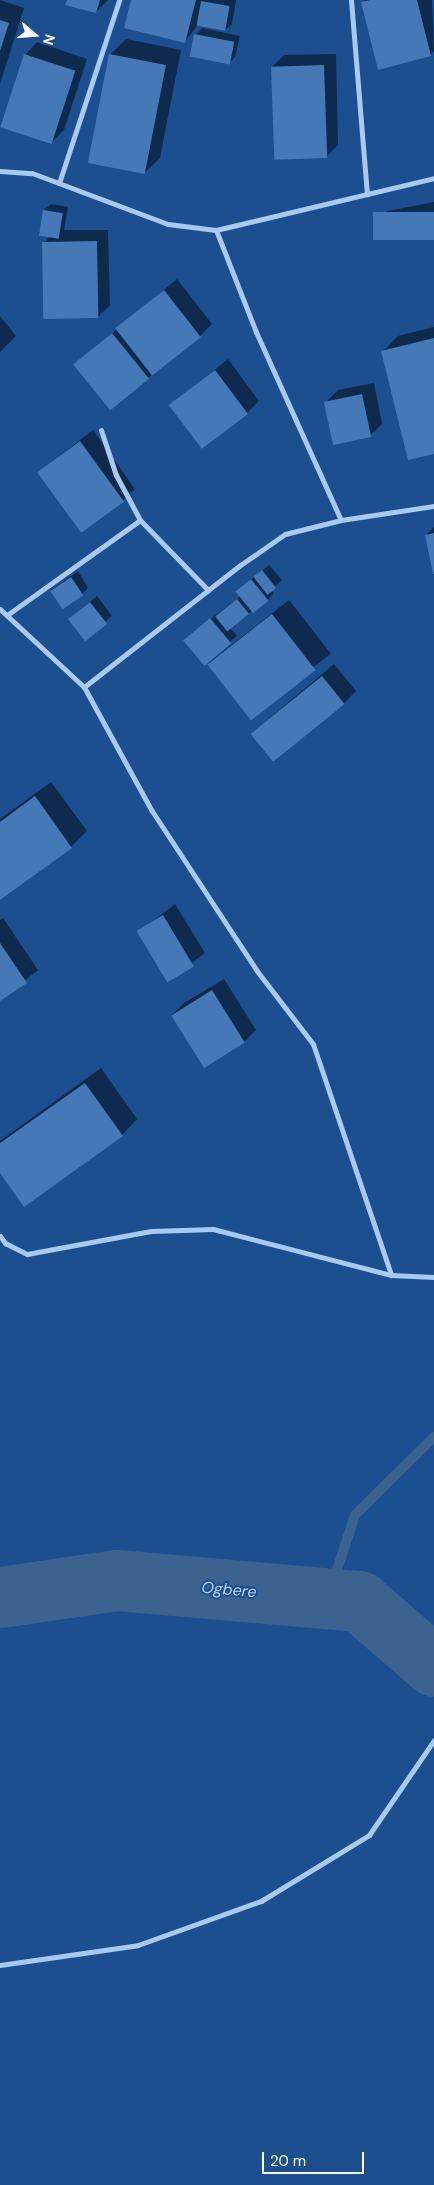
<!DOCTYPE html>
<style>
body{margin:0}
#map{position:relative;width:434px;height:2185px;overflow:hidden;background:#1b4f8f;font-family:"DM Sans",sans-serif}
div>[style]{position:absolute}
[style*='--x']{left:calc(var(--x)*1px);top:calc(var(--y)*1px);width:calc(var(--w)*1px);rotate:calc(var(--a)*1deg)}
.shadow>*{inset:0;background:#0007;transform-origin:0 0}
.stream>*{height:10px;margin:-5px;padding:0 5px;transform-origin:5px;border-radius:5px;background:#3c6290}
.river>*{height:61px;margin:-30.5px;padding:0 30.5px;transform-origin:30.5px;border-radius:30.5px;background:#3c6290}
.building>*{inset:0;background:#4478b7;transform-origin:0 0}
.street>*{height:5px;margin:-2.5px;padding:0 2.5px;transform-origin:2.5px;border-radius:2.5px;background:#a9c9ee}
span{translate:-50% -50%;white-space:nowrap;text-align:center;line-height:1.15;-webkit-text-stroke:4px #1b4f8f;paint-order:stroke}
.water-label{font-size:16px;color:#b5d3f5;font-style:italic}
.north{position:absolute;left:10px;top:10px;width:50px;height:50px;-webkit-text-stroke:4px #1b4f8f;paint-order:stroke;rotate:108deg;font-size:14px;font-weight:700;line-height:20px;text-align:center;color:#fff}
.north::after{content:'';display:block;margin:auto;width:18px;height:22px;background:#fff;clip-path:polygon(50% 0,100% 100%,50% 72%,0 100%)}
.scale{position:absolute;left:262px;top:2152px;width:102px;height:22px;box-sizing:border-box;border:2px solid #fff;border-top:0;padding-left:6px;font-size:15px;line-height:18px;white-space:nowrap;color:#fff;-webkit-text-stroke:4px #1b4f8f;paint-order:stroke}
</style>
<div id="map">
<div class="shadow">
<i style="clip-path:polygon(0 0,24px 8px,0 84px)"></i>
<i style="clip-path:polygon(68px 0,108px 0,96px 12px)"></i>
<i style="clip-path:polygon(132px 0,236px 0,232px 24px,225px 30px,198px 25px,185px 41px)"></i>
<i style="clip-path:polygon(365px 0,432px 0,434px 51px,430px 55px,362px 3px)"></i>
<i style="clip-path:polygon(202px 28px,240px 36px,235px 57px,229px 63px,195px 35px)"></i>
<i style="clip-path:polygon(126px 39px,181px 50px,160px 158px,144px 173px,110px 55px)"></i>
<i style="clip-path:polygon(37px 42px,87px 59px,64px 130px,52px 142px,25px 55px)"></i>
<i style="clip-path:polygon(336px 54px,338px 145px,326px 157px,272px 67px,284px 55px)"></i>
<i style="clip-path:polygon(434px 202px,434px 238px,375px 223px,387px 211px)"></i>
<i style="clip-path:polygon(51px 204px,68px 207px,64px 230px,108px 230px,110px 305px,98px 317px,44px 243px,49px 237px,39px 235px,44px 210px)"></i>
<i style="clip-path:polygon(177px 279px,212px 324px,200px 336px,148px 378px,75px 364px)"></i>
<i style="clip-path:polygon(0 316px,16px 336px,0 352px)"></i>
<i style="clip-path:polygon(434px 327px,434px 452px,382px 352px,398px 336px)"></i>
<i style="clip-path:polygon(228px 359px,259px 401px,247px 413px,171px 405px)"></i>
<i style="clip-path:polygon(374px 383px,382px 424px,370px 436px,326px 402px,338px 390px)"></i>
<i style="clip-path:polygon(93px 430px,135px 489px,123px 501px,38px 472px)"></i>
<i style="clip-path:polygon(434px 527px,434px 572px,426px 535px)"></i>
<i style="clip-path:polygon(269px 565px,282px 580px,271px 590px,274px 593px,268px 600px,229px 627px,237px 636px,230px 642px,191px 634px,241px 596px,244px 585px)"></i>
<i style="clip-path:polygon(78px 571px,88px 588px,82px 594px,51px 590px)"></i>
<i style="clip-path:polygon(97px 596px,112px 616px,85px 638px,76px 613px)"></i>
<i style="left:289px;top:600px;width:68px;height:103px;rotate:52deg"></i>
<i style="clip-path:polygon(334px 664px,356px 691px,344px 703px,252px 733px)"></i>
<i style="clip-path:polygon(51px 782px,87px 831px,71px 847px,0 898px,0 819px)"></i>
<i style="clip-path:polygon(175px 904px,205px 953px,169px 980px,139px 932px)"></i>
<i style="clip-path:polygon(3px 918px,38px 970px,0 1000px,0 920px)"></i>
<i style="clip-path:polygon(224px 979px,256px 1030px,244px 1042px,172px 1015px,184px 1003px)"></i>
<i style="clip-path:polygon(101px 1068px,137px 1119px,122px 1135px,0 1171px,0 1141px)"></i>
</div>
<div class="stream">
<i style="--x:359;--y:1601;--w:33;--a:-139"></i>
<i style="--x:334;--y:1579;--w:67;--a:-71.8"></i>
<i style="--x:355;--y:1515;--w:111;--a:-44.6"></i>
</div>
<div class="river">
<i style="--x:0;--y:1597;--w:118;--a:-8.3"></i>
<i style="--x:117;--y:1580;--w:243;--a:5"></i>
<i style="--x:359;--y:1601;--w:99;--a:40.9"></i>
</div>
<div class="building">
<i style="clip-path:polygon(67px 0,100px 0,96px 13px,65px 5px)"></i>
<i style="clip-path:polygon(131px 0,196px 0,185px 43px,124px 28px)"></i>
<i style="clip-path:polygon(370px 0,417px 0,431px 56px,378px 70px,361px 2px)"></i>
<i style="left:201px;top:1px;width:29px;height:25px;rotate:10deg"></i>
<i style="clip-path:polygon(0 20px,9px 23px,0 51px)"></i>
<i style="left:194px;top:34px;width:41px;height:23px;rotate:11deg"></i>
<i style="left:24px;top:54px;width:54px;height:77px;rotate:18deg"></i>
<i style="left:109px;top:54px;width:58px;height:111px;rotate:11deg"></i>
<i style="left:324px;top:65px;width:93px;height:53px;rotate:88deg"></i>
<i style="left:43px;top:210px;width:20px;height:26px;rotate:9deg"></i>
<i style="left:434px;top:212px;width:28px;height:61px;rotate:90deg"></i>
<i style="left:97px;top:241px;width:77px;height:55px;rotate:89deg"></i>
<i style="left:164px;top:290px;width:60px;height:62px;rotate:52deg"></i>
<i style="left:112px;top:333px;width:59px;height:50px;rotate:51deg"></i>
<i style="clip-path:polygon(434px 338px,434px 454px,408px 460px,381px 351px)"></i>
<i style="left:215px;top:370px;width:55px;height:58px;rotate:53deg"></i>
<i style="left:362px;top:394px;width:44px;height:39px;rotate:78deg"></i>
<i style="left:80px;top:441px;width:75px;height:53px;rotate:54deg"></i>
<i style="clip-path:polygon(434px 533px,434px 574px,433px 574px,425px 535px)"></i>
<i style="left:262px;top:570px;width:23px;height:11px;rotate:52deg"></i>
<i style="left:71px;top:577px;width:22px;height:25px;rotate:56deg"></i>
<i style="left:251px;top:579px;width:28px;height:20px;rotate:51deg"></i>
<i style="left:237px;top:599px;width:19px;height:28px;rotate:51deg"></i>
<i style="left:90px;top:602px;width:28px;height:28px;rotate:52deg"></i>
<i style="left:272px;top:614px;width:71px;height:82px;rotate:52deg"></i>
<i style="left:210px;top:618px;width:33px;height:35px;rotate:50deg"></i>
<i style="left:322px;top:676px;width:36px;height:92px;rotate:51deg"></i>
<i style="clip-path:polygon(35px 796px,72px 848px,0 900px,0 822px)"></i>
<i style="left:163px;top:915px;width:60px;height:31px;rotate:59deg"></i>
<i style="clip-path:polygon(0 943px,27px 983px,0 1001px)"></i>
<i style="left:212px;top:990px;width:62px;height:48px;rotate:58deg"></i>
<i style="clip-path:polygon(85px 1083px,123px 1136px,24px 1207px,0 1173px,0 1143px)"></i>
</div>
<div class="street">
<i style="--x:351;--y:0;--w:195;--a:85.3"></i>
<i style="--x:0;--y:171;--w:32;--a:4"></i>
<i style="--x:32;--y:173;--w:145;--a:20.6"></i>
<i style="--x:168;--y:224;--w:48;--a:7.1"></i>
<i style="--x:216;--y:230;--w:224;--a:-13.4"></i>
<i style="--x:59;--y:183;--w:193;--a:-71.8"></i>
<i style="--x:216;--y:230;--w:110;--a:68.6"></i>
<i style="--x:256;--y:332;--w:206;--a:65.7"></i>
<i style="--x:101;--y:430;--w:47;--a:71.6"></i>
<i style="--x:116;--y:475;--w:51;--a:61.9"></i>
<i style="--x:140;--y:520;--w:98;--a:45.8"></i>
<i style="--x:0;--y:609;--w:115;--a:42.9"></i>
<i style="--x:84;--y:687;--w:141;--a:61.3"></i>
<i style="--x:152;--y:811;--w:191;--a:56.7"></i>
<i style="--x:257;--y:971;--w:92;--a:52.5"></i>
<i style="--x:313;--y:1044;--w:244;--a:71.3"></i>
<i style="--x:7;--y:615;--w:163;--a:-35.5"></i>
<i style="--x:84;--y:687;--w:197;--a:-38"></i>
<i style="--x:239;--y:566;--w:56;--a:-34.8"></i>
<i style="--x:285;--y:534;--w:58;--a:-14"></i>
<i style="--x:341;--y:520;--w:94;--a:-8.6"></i>
<i style="--x:0;--y:1236;--w:9;--a:54"></i>
<i style="--x:5;--y:1243;--w:25;--a:27"></i>
<i style="--x:27;--y:1254;--w:126;--a:-10.5"></i>
<i style="--x:151;--y:1231;--w:62;--a:-1.8"></i>
<i style="--x:213;--y:1229;--w:184;--a:14.5"></i>
<i style="--x:391;--y:1275;--w:43;--a:2.7"></i>
<i style="--x:0;--y:1965;--w:139;--a:-8.2"></i>
<i style="--x:138;--y:1945;--w:131;--a:-19.7"></i>
<i style="--x:261;--y:1901;--w:127;--a:-31.4"></i>
<i style="--x:369;--y:1835;--w:115;--a:-55.6"></i>
</div>
<div class="water-label">
<span style="left:229px;top:1590px;rotate:5deg">Ogbere</span>
</div>
<div class="north">N</div>
<div class="scale">20 m</div>
</div>
